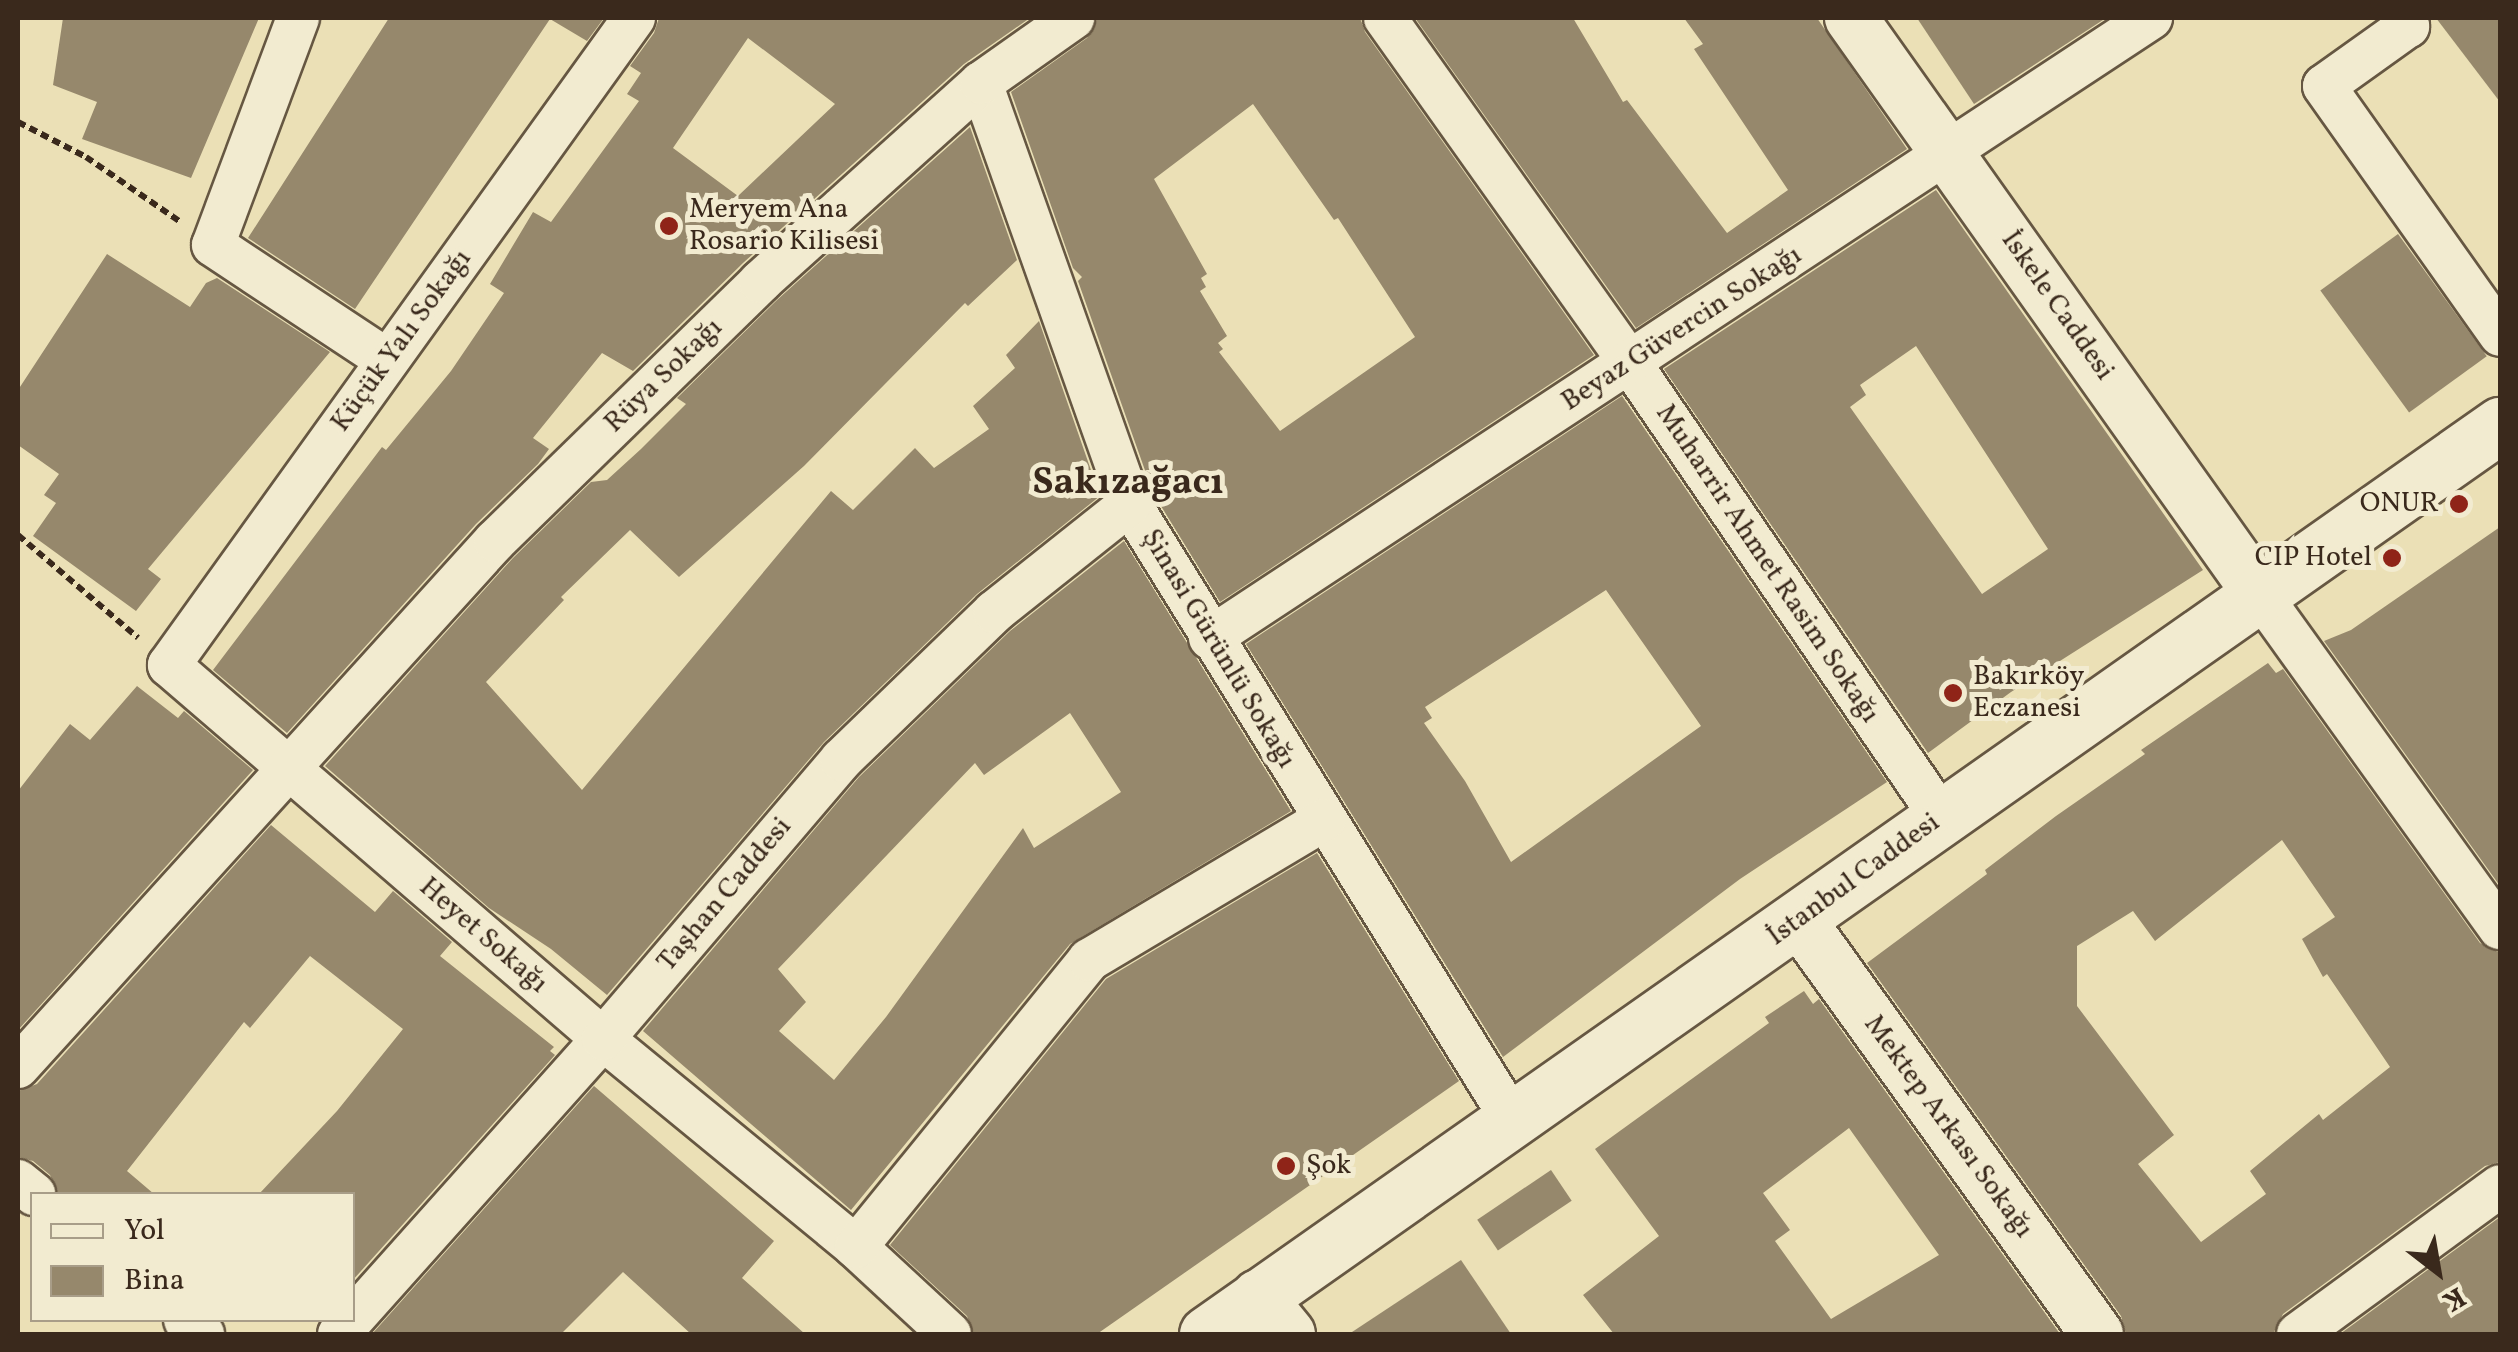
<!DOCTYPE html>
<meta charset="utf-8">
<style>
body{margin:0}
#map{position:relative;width:2518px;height:1352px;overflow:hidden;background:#ebe0b6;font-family:Vollkorn,serif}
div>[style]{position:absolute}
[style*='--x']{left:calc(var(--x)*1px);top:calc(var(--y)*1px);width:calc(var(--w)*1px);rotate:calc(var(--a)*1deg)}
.building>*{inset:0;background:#96886c;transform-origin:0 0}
.path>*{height:6px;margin-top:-3px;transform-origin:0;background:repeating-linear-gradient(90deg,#3a291c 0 8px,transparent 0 13px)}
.roads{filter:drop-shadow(2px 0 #665742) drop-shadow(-2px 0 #665742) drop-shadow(0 2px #665742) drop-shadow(0 -2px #665742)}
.minor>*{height:42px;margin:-21px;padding:0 21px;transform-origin:21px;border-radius:21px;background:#f2ebd0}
.tertiary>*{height:52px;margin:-26px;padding:0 26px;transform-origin:26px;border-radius:26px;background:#f2ebd0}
.secondary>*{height:55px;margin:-27.5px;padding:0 27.5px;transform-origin:27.5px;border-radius:27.5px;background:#f2ebd0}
.dots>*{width:28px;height:28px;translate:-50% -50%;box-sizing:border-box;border:5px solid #f2ebd0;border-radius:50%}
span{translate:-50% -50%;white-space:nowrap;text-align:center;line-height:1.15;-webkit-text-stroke:10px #f2ebd0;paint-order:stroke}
.poi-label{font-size:28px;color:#3a291c}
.left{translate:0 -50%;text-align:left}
.right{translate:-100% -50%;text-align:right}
.street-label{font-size:28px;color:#3a291c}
.district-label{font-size:38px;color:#3a291c;font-weight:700}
.frame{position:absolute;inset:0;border:20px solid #3a291c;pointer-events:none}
.legend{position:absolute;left:30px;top:1192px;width:325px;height:130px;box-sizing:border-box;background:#f2ebd0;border:2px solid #a89d88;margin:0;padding:12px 18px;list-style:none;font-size:30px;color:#3a291c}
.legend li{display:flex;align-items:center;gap:20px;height:50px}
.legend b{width:50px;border:2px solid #a89d88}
.north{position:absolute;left:2388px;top:1222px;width:100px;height:100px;-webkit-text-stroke:8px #f2ebd0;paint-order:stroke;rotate:149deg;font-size:28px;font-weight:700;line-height:40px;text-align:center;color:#3a291c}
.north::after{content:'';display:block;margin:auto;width:35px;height:45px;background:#3a291c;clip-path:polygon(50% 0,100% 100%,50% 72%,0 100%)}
</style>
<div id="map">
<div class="building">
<i style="clip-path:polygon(63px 18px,259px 18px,191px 178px,82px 139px,97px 102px,53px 85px)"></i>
<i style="clip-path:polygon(389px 18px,604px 18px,587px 41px,550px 19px,355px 309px,248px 238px)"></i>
<i style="clip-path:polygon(evenodd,659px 18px,1030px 18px,964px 64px,743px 263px,633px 371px,602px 353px,533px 438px,549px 449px,538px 464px,476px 524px,287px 733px,213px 670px,382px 447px,386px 450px,451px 371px,504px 293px,490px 284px,533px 212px,551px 222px,639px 101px,627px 94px,641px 73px,630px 66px,654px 33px,659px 18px,748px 38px,835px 104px,738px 196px,673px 148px,748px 38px)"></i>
<i style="clip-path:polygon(evenodd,1098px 18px,1360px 18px,1365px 32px,1594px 355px,1220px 602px,1153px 493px,1078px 281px,1082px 277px,1073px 268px,1011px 92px,1087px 38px,1098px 18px,1253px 104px,1334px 220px,1338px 218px,1415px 337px,1280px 431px,1219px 352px,1223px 349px,1218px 343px,1227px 336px,1200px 291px,1206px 287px,1201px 278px,1207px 274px,1154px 179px,1253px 104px)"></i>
<i style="clip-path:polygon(1415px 18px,1573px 18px,1623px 102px,1627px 100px,1727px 233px,1788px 190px,1694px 49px,1703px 44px,1684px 18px,1817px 18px,1907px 149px,1636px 328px)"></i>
<i style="clip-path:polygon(1917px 18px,2106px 18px,1974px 104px)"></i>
<i style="clip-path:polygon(2436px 18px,2500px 18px,2500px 102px)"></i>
<i style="clip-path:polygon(970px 127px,1017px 260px,968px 306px,965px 303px,804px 466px,679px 577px,630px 530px,561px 597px,564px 600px,486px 682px,582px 790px,831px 491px,853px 510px,915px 448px,934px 468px,989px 429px,973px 406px,1015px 368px,1006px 355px,1039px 321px,1100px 496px,977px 594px,824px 742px,607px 995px,551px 949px,489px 908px,325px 766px,513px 558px,591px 482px,607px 480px,641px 449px,686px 404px,677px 398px,777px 300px)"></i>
<i style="clip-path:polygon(evenodd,1936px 190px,2203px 570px,2011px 692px,1928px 753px,1664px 369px,1936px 190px,1916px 346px,2048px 549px,1982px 594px,1850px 407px,1866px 395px,1860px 385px,1916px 346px)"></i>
<i style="left:2398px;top:234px;width:151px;height:96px;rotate:54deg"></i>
<i style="clip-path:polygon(107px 254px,190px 307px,206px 283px,217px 278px,330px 352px,148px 569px,161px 579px,136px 611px,33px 536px,56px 503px,44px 495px,59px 474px,18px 445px,18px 390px)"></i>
<i style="clip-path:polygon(evenodd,1622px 396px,1887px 782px,1740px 879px,1503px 1057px,1246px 644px,1622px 396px,1606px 590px,1701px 726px,1511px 862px,1465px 781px,1424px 723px,1432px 718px,1425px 707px,1606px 590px)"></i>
<i style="clip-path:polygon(2500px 527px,2500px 886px,2324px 641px,2351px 630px)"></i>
<i style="clip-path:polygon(evenodd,1124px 541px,1291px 811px,1070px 944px,851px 1210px,643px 1031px,859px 777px,1010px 631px,1124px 541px,1070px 713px,1121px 792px,1034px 848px,1023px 828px,886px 1017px,834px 1080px,779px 1031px,806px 1002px,778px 969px,975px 763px,984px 775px,1070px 713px)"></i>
<i style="clip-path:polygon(evenodd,2268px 663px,2276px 673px,2283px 669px,2480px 943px,2500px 953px,2500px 1162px,2485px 1166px,2283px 1314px,2273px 1334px,2126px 1334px,2121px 1316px,1867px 963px,1987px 874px,1985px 870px,2056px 816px,2145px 754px,2141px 750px,2268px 663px,2282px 840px,2335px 917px,2302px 939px,2323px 977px,2327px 974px,2390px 1067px,2323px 1120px,2319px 1114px,2250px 1171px,2266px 1194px,2201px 1242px,2138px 1164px,2174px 1135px,2077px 1006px,2077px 946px,2133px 911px,2155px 941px,2282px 840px)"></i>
<i style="clip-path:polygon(137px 686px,178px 718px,184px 711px,253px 770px,18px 1030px,18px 791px,70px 724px,90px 740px)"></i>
<i style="clip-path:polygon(271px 825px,375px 912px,393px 891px,452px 942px,440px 956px,554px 1047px,550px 1051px,555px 1055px,352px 1281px,352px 1194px,259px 1194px,337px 1111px,403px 1029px,310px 956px,250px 1028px,244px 1022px,127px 1171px,154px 1194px,58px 1194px,50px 1175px,33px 1161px,18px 1157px,18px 1091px,37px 1084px)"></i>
<i style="clip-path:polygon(1317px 853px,1459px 1081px,1097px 1334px,974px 1334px,967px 1316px,890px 1245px,1106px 979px)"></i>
<i style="clip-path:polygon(evenodd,1804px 991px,1813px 1004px,1819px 999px,2060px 1334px,1614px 1334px,1583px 1295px,1659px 1236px,1595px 1149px,1769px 1023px,1765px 1017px,1804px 991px,1849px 1128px,1939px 1255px,1831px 1319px,1775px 1241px,1790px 1230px,1763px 1193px,1849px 1128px)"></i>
<i style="clip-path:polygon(594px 1086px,774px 1241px,742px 1278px,805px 1334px,691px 1334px,623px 1272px,561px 1334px,372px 1334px)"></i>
<i style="left:1551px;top:1170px;width:37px;height:89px;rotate:56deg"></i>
<i style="clip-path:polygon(2500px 1217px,2500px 1334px,2340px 1334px)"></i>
<i style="clip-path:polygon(1461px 1260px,1511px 1334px,1349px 1334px)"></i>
</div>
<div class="path">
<i style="--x:18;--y:122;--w:76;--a:27.2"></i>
<i style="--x:86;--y:157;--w:113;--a:34.5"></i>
<i style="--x:18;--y:535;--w:158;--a:40.6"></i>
</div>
<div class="roads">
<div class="minor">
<i style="--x:298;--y:18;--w:242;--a:110.5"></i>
<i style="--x:213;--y:245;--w:209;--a:33.5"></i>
<i style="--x:634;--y:18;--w:797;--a:125.7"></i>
<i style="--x:169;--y:665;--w:573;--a:40.75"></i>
<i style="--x:603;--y:1039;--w:328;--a:39.4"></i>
<i style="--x:856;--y:1247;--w:128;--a:42.8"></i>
<i style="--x:1385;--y:18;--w:423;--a:54.6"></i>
<i style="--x:1630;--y:363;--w:550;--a:55.59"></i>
<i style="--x:2401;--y:18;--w:11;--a:49"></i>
<i style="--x:2408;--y:26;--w:103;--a:144.5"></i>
<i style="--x:2324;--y:86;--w:305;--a:54.7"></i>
<i style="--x:981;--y:83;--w:447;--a:70.5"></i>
<i style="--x:1130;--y:504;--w:726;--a:58.17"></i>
<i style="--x:2261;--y:596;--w:409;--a:54.3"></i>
<i style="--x:1210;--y:638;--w:1127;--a:-33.38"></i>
<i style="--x:18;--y:1067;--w:710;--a:-47.8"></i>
<i style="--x:495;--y:541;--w:371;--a:-44.3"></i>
<i style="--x:760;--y:282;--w:297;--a:-42"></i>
<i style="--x:981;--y:83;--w:113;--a:-35.2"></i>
<i style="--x:18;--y:1181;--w:21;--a:39"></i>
<i style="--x:856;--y:1247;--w:370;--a:-50.9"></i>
<i style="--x:1089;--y:960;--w:274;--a:-30.8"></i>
<i style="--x:185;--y:1320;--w:23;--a:38"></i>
<i style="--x:339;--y:1334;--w:396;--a:-48.2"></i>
<i style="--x:603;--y:1039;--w:367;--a:-49.5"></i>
<i style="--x:841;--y:760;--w:213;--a:-44"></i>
<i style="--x:994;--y:612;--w:174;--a:-38.5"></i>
<i style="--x:2298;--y:1334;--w:250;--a:-36.2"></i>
</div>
<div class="tertiary">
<i style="--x:1851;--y:18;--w:709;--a:54.65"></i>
<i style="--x:1799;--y:920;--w:510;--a:54.25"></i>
<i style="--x:1258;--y:1296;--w:49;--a:50.8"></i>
</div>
<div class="secondary">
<i style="--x:1207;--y:1334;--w:1581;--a:-35.11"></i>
</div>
</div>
<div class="dots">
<i style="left:669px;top:226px;background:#8f2418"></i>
<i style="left:2459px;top:504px;background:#8f2418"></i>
<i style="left:2392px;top:558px;background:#8f2418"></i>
<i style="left:1953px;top:693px;background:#8f2418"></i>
<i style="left:1286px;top:1166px;background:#8f2418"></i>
</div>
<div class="poi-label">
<span class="left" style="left:689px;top:226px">Meryem Ana<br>Rosario Kilisesi</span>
<span class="right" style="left:2439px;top:504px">ONUR</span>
<span class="right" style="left:2372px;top:558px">CIP Hotel</span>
<span class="left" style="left:1973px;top:693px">Bakırköy<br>Eczanesi</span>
<span class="left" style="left:1306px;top:1166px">Şok</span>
</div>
<div class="street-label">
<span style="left:2057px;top:306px;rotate:55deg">İskele Caddesi</span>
<span style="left:1682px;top:329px;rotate:-33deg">Beyaz Güvercin Sokağı</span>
<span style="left:402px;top:341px;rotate:-54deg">Küçük Yalı Sokağı</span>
<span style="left:664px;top:376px;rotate:-44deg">Rüya Sokağı</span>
<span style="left:1767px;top:564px;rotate:56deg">Muharrir Ahmet Rasim Sokağı</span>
<span style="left:1218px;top:649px;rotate:59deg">Şinasi Gürünlü Sokağı</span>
<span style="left:1854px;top:880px;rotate:-36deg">İstanbul Caddesi</span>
<span style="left:725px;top:895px;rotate:-50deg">Taşhan Caddesi</span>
<span style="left:483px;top:936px;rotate:41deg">Heyet Sokağı</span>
<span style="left:1948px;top:1127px;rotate:54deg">Mektep Arkası Sokağı</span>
</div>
<div class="district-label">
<span style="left:1128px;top:484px">Sakızağacı</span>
</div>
<div class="frame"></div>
<ul class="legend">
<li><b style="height:12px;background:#f2ebd0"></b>Yol</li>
<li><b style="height:28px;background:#96886c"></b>Bina</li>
</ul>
<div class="north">K</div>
</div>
